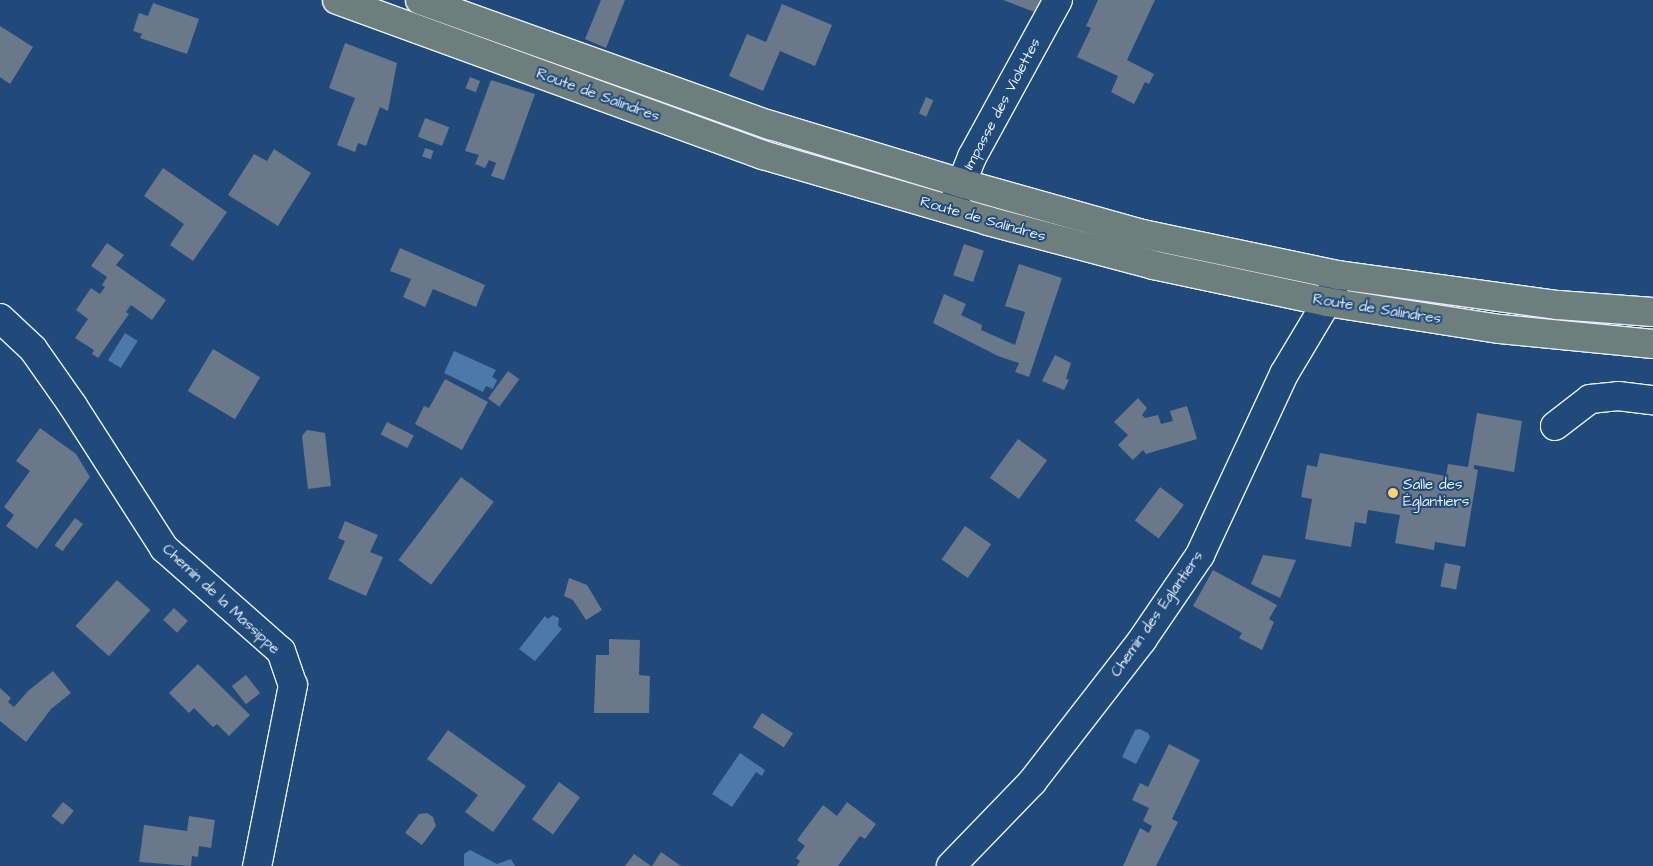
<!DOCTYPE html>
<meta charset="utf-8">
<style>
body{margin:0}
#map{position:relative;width:1653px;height:866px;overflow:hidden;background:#1f4a7a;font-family:"Architects Daughter",sans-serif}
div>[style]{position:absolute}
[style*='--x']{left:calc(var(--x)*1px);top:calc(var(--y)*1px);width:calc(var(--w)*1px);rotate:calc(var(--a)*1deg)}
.water>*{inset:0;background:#4c79a8;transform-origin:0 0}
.building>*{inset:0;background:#6b788a;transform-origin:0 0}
.roads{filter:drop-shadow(1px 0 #e8f1f8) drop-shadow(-1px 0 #e8f1f8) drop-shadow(0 1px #e8f1f8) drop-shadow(0 -1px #e8f1f8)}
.minor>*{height:28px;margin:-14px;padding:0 14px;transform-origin:14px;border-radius:14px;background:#1f4a7a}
.major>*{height:28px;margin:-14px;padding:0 14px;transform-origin:14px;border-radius:14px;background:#6d7e7c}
.dots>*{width:14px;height:14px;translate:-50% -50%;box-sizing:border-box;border:2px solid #1f4a7a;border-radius:50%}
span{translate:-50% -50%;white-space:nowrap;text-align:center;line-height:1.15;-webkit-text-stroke:4px #1f4a7a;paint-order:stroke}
.street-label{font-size:15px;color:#e8f1f8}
.poi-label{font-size:15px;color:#e8f1f8}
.left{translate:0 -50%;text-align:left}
</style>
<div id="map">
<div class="water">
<i style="left:125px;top:333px;width:15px;height:32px;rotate:32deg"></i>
<i style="clip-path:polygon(454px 351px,496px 370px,492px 377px,497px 380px,493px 389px,486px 386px,483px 392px,444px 373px)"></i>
<i style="clip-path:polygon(553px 615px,559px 618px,558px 626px,562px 629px,535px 661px,519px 649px,545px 616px,548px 619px)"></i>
<i style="clip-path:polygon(1140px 729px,1148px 733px,1150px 737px,1136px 764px,1122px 757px,1135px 730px)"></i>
<i style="clip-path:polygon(740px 753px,765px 770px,762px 776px,756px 772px,732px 807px,712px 794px)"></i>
<i style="clip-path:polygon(470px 850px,497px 864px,511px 859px,515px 866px,464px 866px,464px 854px)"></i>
</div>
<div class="building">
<i style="clip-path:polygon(601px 0,625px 0,606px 48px,585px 39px)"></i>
<i style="clip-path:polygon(1003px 0,1042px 0,1037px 13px)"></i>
<i style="clip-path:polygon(1098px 0,1155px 0,1127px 60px,1154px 74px,1149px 84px,1145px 82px,1134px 104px,1111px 92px,1118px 76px,1077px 57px,1091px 28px,1086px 26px)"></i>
<i style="clip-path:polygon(153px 3px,199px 19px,187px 54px,140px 38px,142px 34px,133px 31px,139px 13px,148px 16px)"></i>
<i style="clip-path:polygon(782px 4px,832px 25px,815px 66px,780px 51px,763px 91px,729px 76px,747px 34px,766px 42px)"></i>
<i style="clip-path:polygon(0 26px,33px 47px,10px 84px,0 77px)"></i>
<i style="clip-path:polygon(345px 43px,397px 63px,388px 111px,380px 107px,366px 146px,358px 143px,355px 152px,337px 145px,355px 98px,329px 88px)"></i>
<i style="left:470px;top:77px;width:11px;height:12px;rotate:22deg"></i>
<i style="clip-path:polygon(491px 80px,535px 94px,504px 180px,491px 176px,496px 163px,489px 160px,485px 168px,475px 164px,479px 155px,465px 151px)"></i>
<i style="left:926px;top:97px;width:8px;height:18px;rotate:23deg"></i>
<i style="left:425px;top:118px;width:26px;height:20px;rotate:21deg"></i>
<i style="left:425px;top:148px;width:9px;height:9px;rotate:18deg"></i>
<i style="clip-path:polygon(274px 149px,311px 173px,278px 226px,228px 195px,254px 154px,267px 161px)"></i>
<i style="clip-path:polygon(163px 168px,227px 212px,193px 261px,170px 245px,184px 224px,144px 196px)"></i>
<i style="clip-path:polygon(107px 243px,124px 255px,116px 265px,166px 300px,152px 320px,131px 305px,126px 312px,129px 314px,98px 358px,92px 354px,94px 350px,75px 338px,88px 319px,76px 310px,91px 288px,100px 294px,105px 287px,102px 285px,107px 277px,91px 266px)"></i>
<i style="left:964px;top:244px;width:21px;height:33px;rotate:19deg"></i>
<i style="clip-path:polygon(400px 248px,485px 285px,476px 307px,433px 289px,425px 307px,403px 297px,411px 279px,390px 271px)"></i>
<i style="clip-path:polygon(1019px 264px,1062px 278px,1029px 377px,1015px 372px,1019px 363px,998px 356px,933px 323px,944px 294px,966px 304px,961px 315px,982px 325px,981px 330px,1015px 345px,1025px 312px,1005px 306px)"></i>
<i style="left:213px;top:349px;width:55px;height:49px;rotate:31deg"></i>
<i style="clip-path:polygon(1055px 355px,1071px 363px,1066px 379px,1069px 380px,1064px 390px,1042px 381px)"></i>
<i style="left:508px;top:371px;width:14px;height:34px;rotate:36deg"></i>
<i style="clip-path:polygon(445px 379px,488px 402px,462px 450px,415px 424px,424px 406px,429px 408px)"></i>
<i style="clip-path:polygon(1138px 398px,1147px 408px,1142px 415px,1145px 418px,1158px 415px,1161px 424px,1173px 421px,1170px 411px,1187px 406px,1197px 439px,1146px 454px,1143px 450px,1133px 460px,1118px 445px,1128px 435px,1114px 422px)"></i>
<i style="clip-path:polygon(1477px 413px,1522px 421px,1514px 472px,1474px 465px,1474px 469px,1478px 470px,1465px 547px,1435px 542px,1434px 550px,1395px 543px,1400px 515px,1368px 510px,1366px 524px,1355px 522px,1351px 547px,1305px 539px,1312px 499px,1301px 497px,1307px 465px,1317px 467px,1320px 453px,1446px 476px,1448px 464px,1468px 467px)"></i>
<i style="left:387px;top:422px;width:30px;height:14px;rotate:27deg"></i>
<i style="clip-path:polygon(40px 428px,76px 454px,90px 477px,37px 549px,6px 526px,14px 515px,4px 507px,30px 471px,16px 461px)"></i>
<i style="clip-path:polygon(307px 430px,325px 433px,331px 486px,308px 489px,302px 436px)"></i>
<i style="left:1018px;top:439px;width:36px;height:48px;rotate:36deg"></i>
<i style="left:461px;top:477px;width:41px;height:104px;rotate:37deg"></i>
<i style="left:1160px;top:487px;width:30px;height:42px;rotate:37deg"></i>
<i style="left:75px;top:518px;width:10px;height:34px;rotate:37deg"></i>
<i style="clip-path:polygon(345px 521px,378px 535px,370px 552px,383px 557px,366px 596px,328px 579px,345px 541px,338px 538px)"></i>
<i style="left:965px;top:526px;width:32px;height:41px;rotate:35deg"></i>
<i style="clip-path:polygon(1263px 555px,1296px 560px,1280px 598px,1251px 584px)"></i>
<i style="left:1445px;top:563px;width:16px;height:24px;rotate:11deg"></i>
<i style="clip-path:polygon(1213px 570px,1277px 605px,1269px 619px,1274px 622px,1262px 650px,1239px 638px,1242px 633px,1193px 606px)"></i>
<i style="clip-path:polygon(569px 578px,587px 585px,602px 610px,586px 620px,573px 600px,564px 596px)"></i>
<i style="left:117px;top:580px;width:45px;height:62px;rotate:42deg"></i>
<i style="left:174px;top:608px;width:19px;height:16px;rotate:43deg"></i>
<i style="clip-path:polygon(609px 639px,640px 640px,639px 675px,650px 676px,649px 713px,594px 713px,596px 655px,609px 655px)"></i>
<i style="clip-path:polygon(198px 664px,250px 715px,229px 736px,217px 724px,213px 727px,194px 708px,189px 713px,169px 693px)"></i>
<i style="clip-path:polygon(53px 671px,71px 693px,51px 709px,26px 742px,0 721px,0 688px,11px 698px,8px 702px,14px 707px,28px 691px)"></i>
<i style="left:246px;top:675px;width:23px;height:18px;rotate:52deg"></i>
<i style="left:762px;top:713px;width:37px;height:17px;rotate:33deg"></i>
<i style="clip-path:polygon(448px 730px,526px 786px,493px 832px,465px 812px,478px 795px,427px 759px)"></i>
<i style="clip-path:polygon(1169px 744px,1200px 760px,1172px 819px,1178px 822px,1156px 866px,1123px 866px,1140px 828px,1149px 833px,1152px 826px,1143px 821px,1149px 808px,1132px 800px,1140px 783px,1148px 787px)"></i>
<i style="left:559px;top:782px;width:26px;height:46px;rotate:36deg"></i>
<i style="left:63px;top:802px;width:14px;height:18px;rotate:39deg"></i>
<i style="clip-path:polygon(847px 802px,876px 824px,865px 839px,860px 836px,838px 866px,797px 866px,800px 861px,796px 858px,805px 846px,797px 840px,823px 805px,837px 816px)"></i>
<i style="clip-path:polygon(427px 813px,433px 817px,436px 826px,422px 845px,405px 833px,419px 814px)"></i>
<i style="clip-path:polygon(189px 816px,215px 820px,211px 848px,199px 846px,198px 857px,192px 856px,191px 866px,139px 862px,144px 825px,187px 831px)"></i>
<i style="clip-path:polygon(661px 852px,681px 866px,652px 866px)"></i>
<i style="clip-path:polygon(634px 854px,651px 866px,625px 866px)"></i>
</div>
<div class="roads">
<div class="minor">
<i style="--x:953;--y:205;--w:52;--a:-68.4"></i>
<i style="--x:972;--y:157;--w:179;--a:-61.3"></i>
<i style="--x:0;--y:318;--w:45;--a:43.2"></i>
<i style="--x:33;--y:349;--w:70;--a:54.9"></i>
<i style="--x:73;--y:406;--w:169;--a:57.3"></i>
<i style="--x:164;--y:548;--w:156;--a:41.4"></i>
<i style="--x:281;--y:651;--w:36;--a:71"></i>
<i style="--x:293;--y:685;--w:185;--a:101.2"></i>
<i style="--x:1555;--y:426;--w:44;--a:-37.6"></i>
<i style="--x:1590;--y:399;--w:28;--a:-6"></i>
<i style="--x:1618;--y:396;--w:35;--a:7"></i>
<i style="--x:951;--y:866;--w:117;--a:-46"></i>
<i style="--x:1032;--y:782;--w:180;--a:-52.2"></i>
<i style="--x:1142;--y:640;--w:103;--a:-55.7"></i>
<i style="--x:1200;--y:555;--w:200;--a:-65.1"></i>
<i style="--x:1284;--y:374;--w:84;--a:-59.2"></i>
<i style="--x:1327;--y:302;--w:23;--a:-67"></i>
</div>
<div class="major">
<i style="--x:337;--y:0;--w:453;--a:20"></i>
<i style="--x:763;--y:155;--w:234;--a:16.3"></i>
<i style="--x:988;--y:221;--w:171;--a:14.9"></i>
<i style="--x:1153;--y:265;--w:178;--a:12"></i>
<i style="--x:1327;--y:302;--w:175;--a:8.9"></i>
<i style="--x:1500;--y:329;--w:154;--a:5.6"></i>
<i style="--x:420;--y:0;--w:372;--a:19.7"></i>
<i style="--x:770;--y:125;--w:200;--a:16.9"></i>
<i style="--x:961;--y:183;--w:189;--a:15.7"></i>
<i style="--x:1143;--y:234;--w:199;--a:11.9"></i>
<i style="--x:1338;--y:275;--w:222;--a:7.8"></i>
<i style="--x:1558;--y:305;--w:95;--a:4.2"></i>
</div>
</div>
<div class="dots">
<i style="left:1393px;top:493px;background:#ffd166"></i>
</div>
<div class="street-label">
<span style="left:598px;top:95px;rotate:20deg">Route de Salindres</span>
<span style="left:1002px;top:104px;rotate:-62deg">Impasse des Violettes</span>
<span style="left:983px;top:219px;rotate:16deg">Route de Salindres</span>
<span style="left:1377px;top:309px;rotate:9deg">Route de Salindres</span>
<span style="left:221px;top:599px;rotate:43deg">Chemin de la Massippe</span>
<span style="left:1157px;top:614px;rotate:-55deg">Chemin des Églantiers</span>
</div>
<div class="poi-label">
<span class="left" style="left:1403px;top:493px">Salle des<br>Églantiers</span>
</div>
</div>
